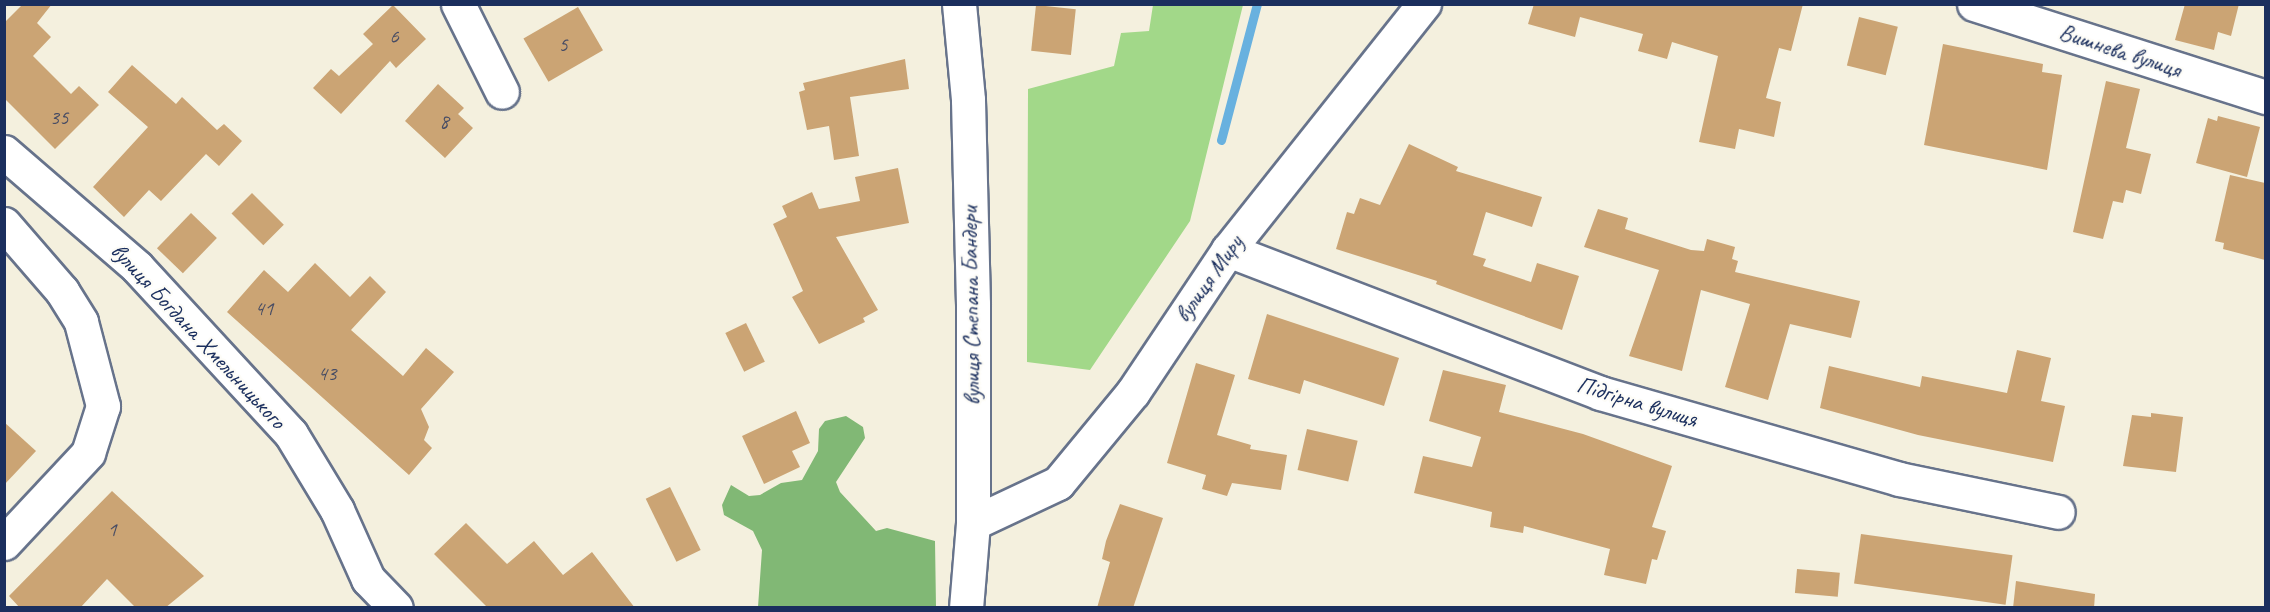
<!DOCTYPE html>
<meta charset="utf-8">
<style>
body{margin:0}
#map{position:relative;width:2270px;height:612px;overflow:hidden;background:#f4f0de;font-family:Caveat,sans-serif}
div>[style]{position:absolute}
[style*='--x']{left:calc(var(--x)*1px);top:calc(var(--y)*1px);width:calc(var(--w)*1px);rotate:calc(var(--a)*1deg)}
.green>*{inset:0;background:#a2d889}
.forest>*{inset:0;background:#81b875}
.stream>*{height:9px;margin:-4.5px;padding:0 4.5px;transform-origin:4.5px;border-radius:4.5px;background:#68b1df}
.building>*{inset:0;background:#cba474;transform-origin:0 0}
.roads{filter:drop-shadow(2px 0 #67738b) drop-shadow(-2px 0 #67738b) drop-shadow(0 2px #67738b) drop-shadow(0 -2px #67738b)}
.minor>*{height:33px;margin:-16.5px;padding:0 16.5px;transform-origin:16.5px;border-radius:16.5px;background:#fff}
span{translate:-50% -50%;white-space:nowrap;text-align:center;line-height:1.15;-webkit-text-stroke:4.5px #fdfcf7;paint-order:stroke}
.number-label{font-size:21px;color:#474c64}
.number-label span{-webkit-text-stroke-width:0}
.street-label{font-size:24px;color:#1b2f5e}
.frame{position:absolute;inset:0;border:6px solid #1b2f5e;pointer-events:none}
</style>
<div id="map">
<div class="green">
<i style="clip-path:polygon(1153px 5px,1243px 5px,1190px 221px,1090px 370px,1027px 362px,1028px 89px,1114px 66px,1121px 33px,1149px 31px)"></i>
</div>
<div class="forest">
<i style="clip-path:polygon(846px 416px,863px 427px,865px 438px,836px 482px,840px 492px,876px 531px,887px 528px,935px 541px,936px 607px,758px 607px,762px 550px,753px 531px,724px 515px,722px 505px,731px 485px,749px 496px,760px 495px,781px 483px,802px 480px,818px 451px,819px 429px,825px 421px)"></i>
</div>
<div class="stream">
<i style="--x:1221;--y:140;--w:141;--a:-75.2"></i>
</div>
<div class="building">
<i style="clip-path:polygon(23px 4px,52px 4px,37px 23px,51px 37px,33px 56px,71px 94px,79px 86px,99px 105px,55px 149px,4px 98px,4px 23px)"></i>
<i style="clip-path:polygon(1534px 4px,1803px 4px,1791px 51px,1779px 48px,1766px 98px,1781px 102px,1774px 137px,1739px 129px,1735px 149px,1699px 142px,1718px 56px,1672px 42px,1667px 59px,1638px 51px,1643px 34px,1580px 17px,1575px 37px,1528px 24px)"></i>
<i style="clip-path:polygon(2185px 4px,2239px 4px,2231px 36px,2218px 32px,2214px 50px,2175px 40px)"></i>
<i style="clip-path:polygon(393px 5px,426px 39px,396px 68px,390px 61px,341px 114px,313px 88px,331px 69px,339px 76px,373px 44px,363px 34px)"></i>
<i style="left:1036px;top:5px;width:40px;height:46px;rotate:6deg"></i>
<i style="left:578px;top:7px;width:50px;height:63px;rotate:60deg"></i>
<i style="left:1859px;top:17px;width:40px;height:50px;rotate:14deg"></i>
<i style="clip-path:polygon(1943px 44px,2043px 64px,2042px 72px,2062px 75px,2047px 170px,1924px 145px)"></i>
<i style="clip-path:polygon(905px 59px,909px 89px,850px 97px,859px 156px,834px 160px,829px 126px,807px 130px,799px 92px,805px 90px,803px 83px)"></i>
<i style="clip-path:polygon(132px 65px,176px 104px,182px 97px,217px 130px,224px 124px,242px 141px,219px 166px,206px 154px,161px 201px,149px 190px,124px 217px,93px 187px,148px 127px,108px 92px)"></i>
<i style="clip-path:polygon(2106px 81px,2140px 89px,2126px 148px,2151px 154px,2141px 194px,2126px 190px,2123px 203px,2113px 201px,2103px 239px,2073px 232px)"></i>
<i style="clip-path:polygon(438px 84px,464px 108px,458px 114px,473px 128px,445px 158px,405px 121px)"></i>
<i style="clip-path:polygon(2218px 116px,2260px 127px,2247px 177px,2196px 163px,2208px 118px,2217px 121px)"></i>
<i style="clip-path:polygon(1409px 144px,1458px 167px,1456px 171px,1542px 197px,1532px 227px,1486px 212px,1473px 255px,1486px 259px,1483px 266px,1531px 282px,1537px 263px,1579px 276px,1562px 330px,1436px 284px,1437px 281px,1336px 249px,1347px 212px,1354px 214px,1360px 198px,1380px 205px)"></i>
<i style="clip-path:polygon(898px 168px,909px 223px,836px 237px,878px 310px,863px 318px,865px 322px,819px 344px,792px 297px,803px 291px,773px 224px,787px 217px,782px 206px,812px 192px,819px 209px,860px 201px,855px 177px)"></i>
<i style="clip-path:polygon(2230px 175px,2265px 183px,2265px 260px,2223px 249px,2224px 243px,2215px 241px)"></i>
<i style="left:252px;top:193px;width:45px;height:29px;rotate:45deg"></i>
<i style="clip-path:polygon(1598px 209px,1628px 218px,1625px 229px,1691px 250px,1704px 251px,1707px 239px,1735px 247px,1732px 259px,1738px 261px,1735px 272px,1860px 301px,1851px 338px,1790px 324px,1768px 400px,1725px 387px,1750px 304px,1701px 290px,1682px 371px,1629px 356px,1659px 270px,1584px 247px)"></i>
<i style="left:191px;top:213px;width:36px;height:49px;rotate:44deg"></i>
<i style="clip-path:polygon(315px 263px,350px 297px,370px 276px,386px 292px,351px 330px,403px 376px,426px 348px,454px 372px,421px 409px,429px 427px,424px 440px,432px 448px,409px 475px,227px 312px,264px 270px,288px 292px)"></i>
<i style="clip-path:polygon(1267px 314px,1399px 358px,1384px 406px,1304px 380px,1300px 394px,1248px 379px)"></i>
<i style="left:746px;top:323px;width:43px;height:23px;rotate:64deg"></i>
<i style="clip-path:polygon(2017px 350px,2051px 358px,2041px 401px,2065px 406px,2053px 462px,1918px 435px,1820px 408px,1829px 366px,1920px 387px,1922px 376px,2007px 393px)"></i>
<i style="clip-path:polygon(1196px 363px,1235px 375px,1217px 435px,1251px 445px,1250px 449px,1287px 455px,1281px 490px,1232px 483px,1227px 496px,1202px 489px,1206px 475px,1167px 463px)"></i>
<i style="clip-path:polygon(1443px 370px,1506px 385px,1499px 412px,1583px 434px,1672px 466px,1652px 527px,1666px 531px,1657px 560px,1652px 559px,1646px 584px,1604px 575px,1610px 549px,1524px 526px,1523px 533px,1490px 527px,1492px 512px,1414px 493px,1423px 456px,1472px 467px,1481px 437px,1429px 421px)"></i>
<i style="clip-path:polygon(796px 411px,810px 443px,792px 451px,800px 467px,764px 484px,742px 436px)"></i>
<i style="clip-path:polygon(2151px 413px,2183px 417px,2176px 472px,2123px 466px,2132px 415px,2151px 417px)"></i>
<i style="clip-path:polygon(4px 422px,36px 451px,4px 485px)"></i>
<i style="left:1307px;top:429px;width:52px;height:42px;rotate:13deg"></i>
<i style="left:670px;top:487px;width:70px;height:27px;rotate:64deg"></i>
<i style="clip-path:polygon(112px 491px,204px 576px,165px 608px,136px 608px,107px 579px,80px 608px,20px 608px,9px 596px)"></i>
<i style="clip-path:polygon(1120px 504px,1163px 518px,1133px 608px,1097px 608px,1110px 562px,1102px 559px,1106px 541px)"></i>
<i style="clip-path:polygon(466px 523px,507px 564px,534px 541px,563px 575px,592px 552px,635px 608px,488px 608px,434px 554px)"></i>
<i style="left:1861px;top:534px;width:153px;height:50px;rotate:8deg"></i>
<i style="left:1797px;top:569px;width:43px;height:24px;rotate:5deg"></i>
<i style="clip-path:polygon(2016px 581px,2095px 594px,2094px 608px,2013px 608px)"></i>
</div>
<div class="roads">
<div class="minor">
<i style="--x:458;--y:4;--w:98;--a:63.4"></i>
<i style="--x:959;--y:4;--w:96;--a:84.6"></i>
<i style="--x:968;--y:100;--w:204;--a:88.6"></i>
<i style="--x:973;--y:304;--w:219;--a:90"></i>
<i style="--x:973;--y:523;--w:85;--a:94.7"></i>
<i style="--x:1974;--y:4;--w:306;--a:17.7"></i>
<i style="--x:4;--y:152;--w:176;--a:40.8"></i>
<i style="--x:137;--y:267;--w:227;--a:47.3"></i>
<i style="--x:291;--y:434;--w:89;--a:58.8"></i>
<i style="--x:337;--y:510;--w:76;--a:65.8"></i>
<i style="--x:368;--y:579;--w:40;--a:46"></i>
<i style="--x:4;--y:224;--w:89;--a:49.1"></i>
<i style="--x:62;--y:291;--w:36;--a:58"></i>
<i style="--x:81;--y:322;--w:87;--a:75.3"></i>
<i style="--x:103;--y:406;--w:49;--a:107.7"></i>
<i style="--x:88;--y:453;--w:123;--a:133"></i>
<i style="--x:1228;--y:250;--w:399;--a:21"></i>
<i style="--x:1600;--y:393;--w:311;--a:16"></i>
<i style="--x:1899;--y:479;--w:162;--a:11.7"></i>
<i style="--x:973;--y:523;--w:94;--a:-25.2"></i>
<i style="--x:1058;--y:483;--w:118;--a:-50.5"></i>
<i style="--x:1133;--y:392;--w:171;--a:-56.2"></i>
<i style="--x:1228;--y:250;--w:315;--a:-51.5"></i>
</div>
</div>
<div class="number-label">
<span style="left:394px;top:36px">6</span>
<span style="left:563px;top:44px">5</span>
<span style="left:59px;top:117px">35</span>
<span style="left:444px;top:121px">8</span>
<span style="left:264px;top:308px">41</span>
<span style="left:327px;top:373px">43</span>
<span style="left:112px;top:529px">1</span>
</div>
<div class="street-label">
<span style="left:2120px;top:51px;rotate:18deg">Вишнева вулиця</span>
<span style="left:1209px;top:279px;rotate:-55deg">вулиця Миру</span>
<span style="left:971px;top:306px;rotate:-91deg">вулиця Степана Бандери</span>
<span style="left:198px;top:336px;rotate:47deg">вулиця Богдана Хмельницького</span>
<span style="left:1637px;top:402px;rotate:17deg">Підгірна вулиця</span>
</div>
<div class="frame"></div>
</div>
